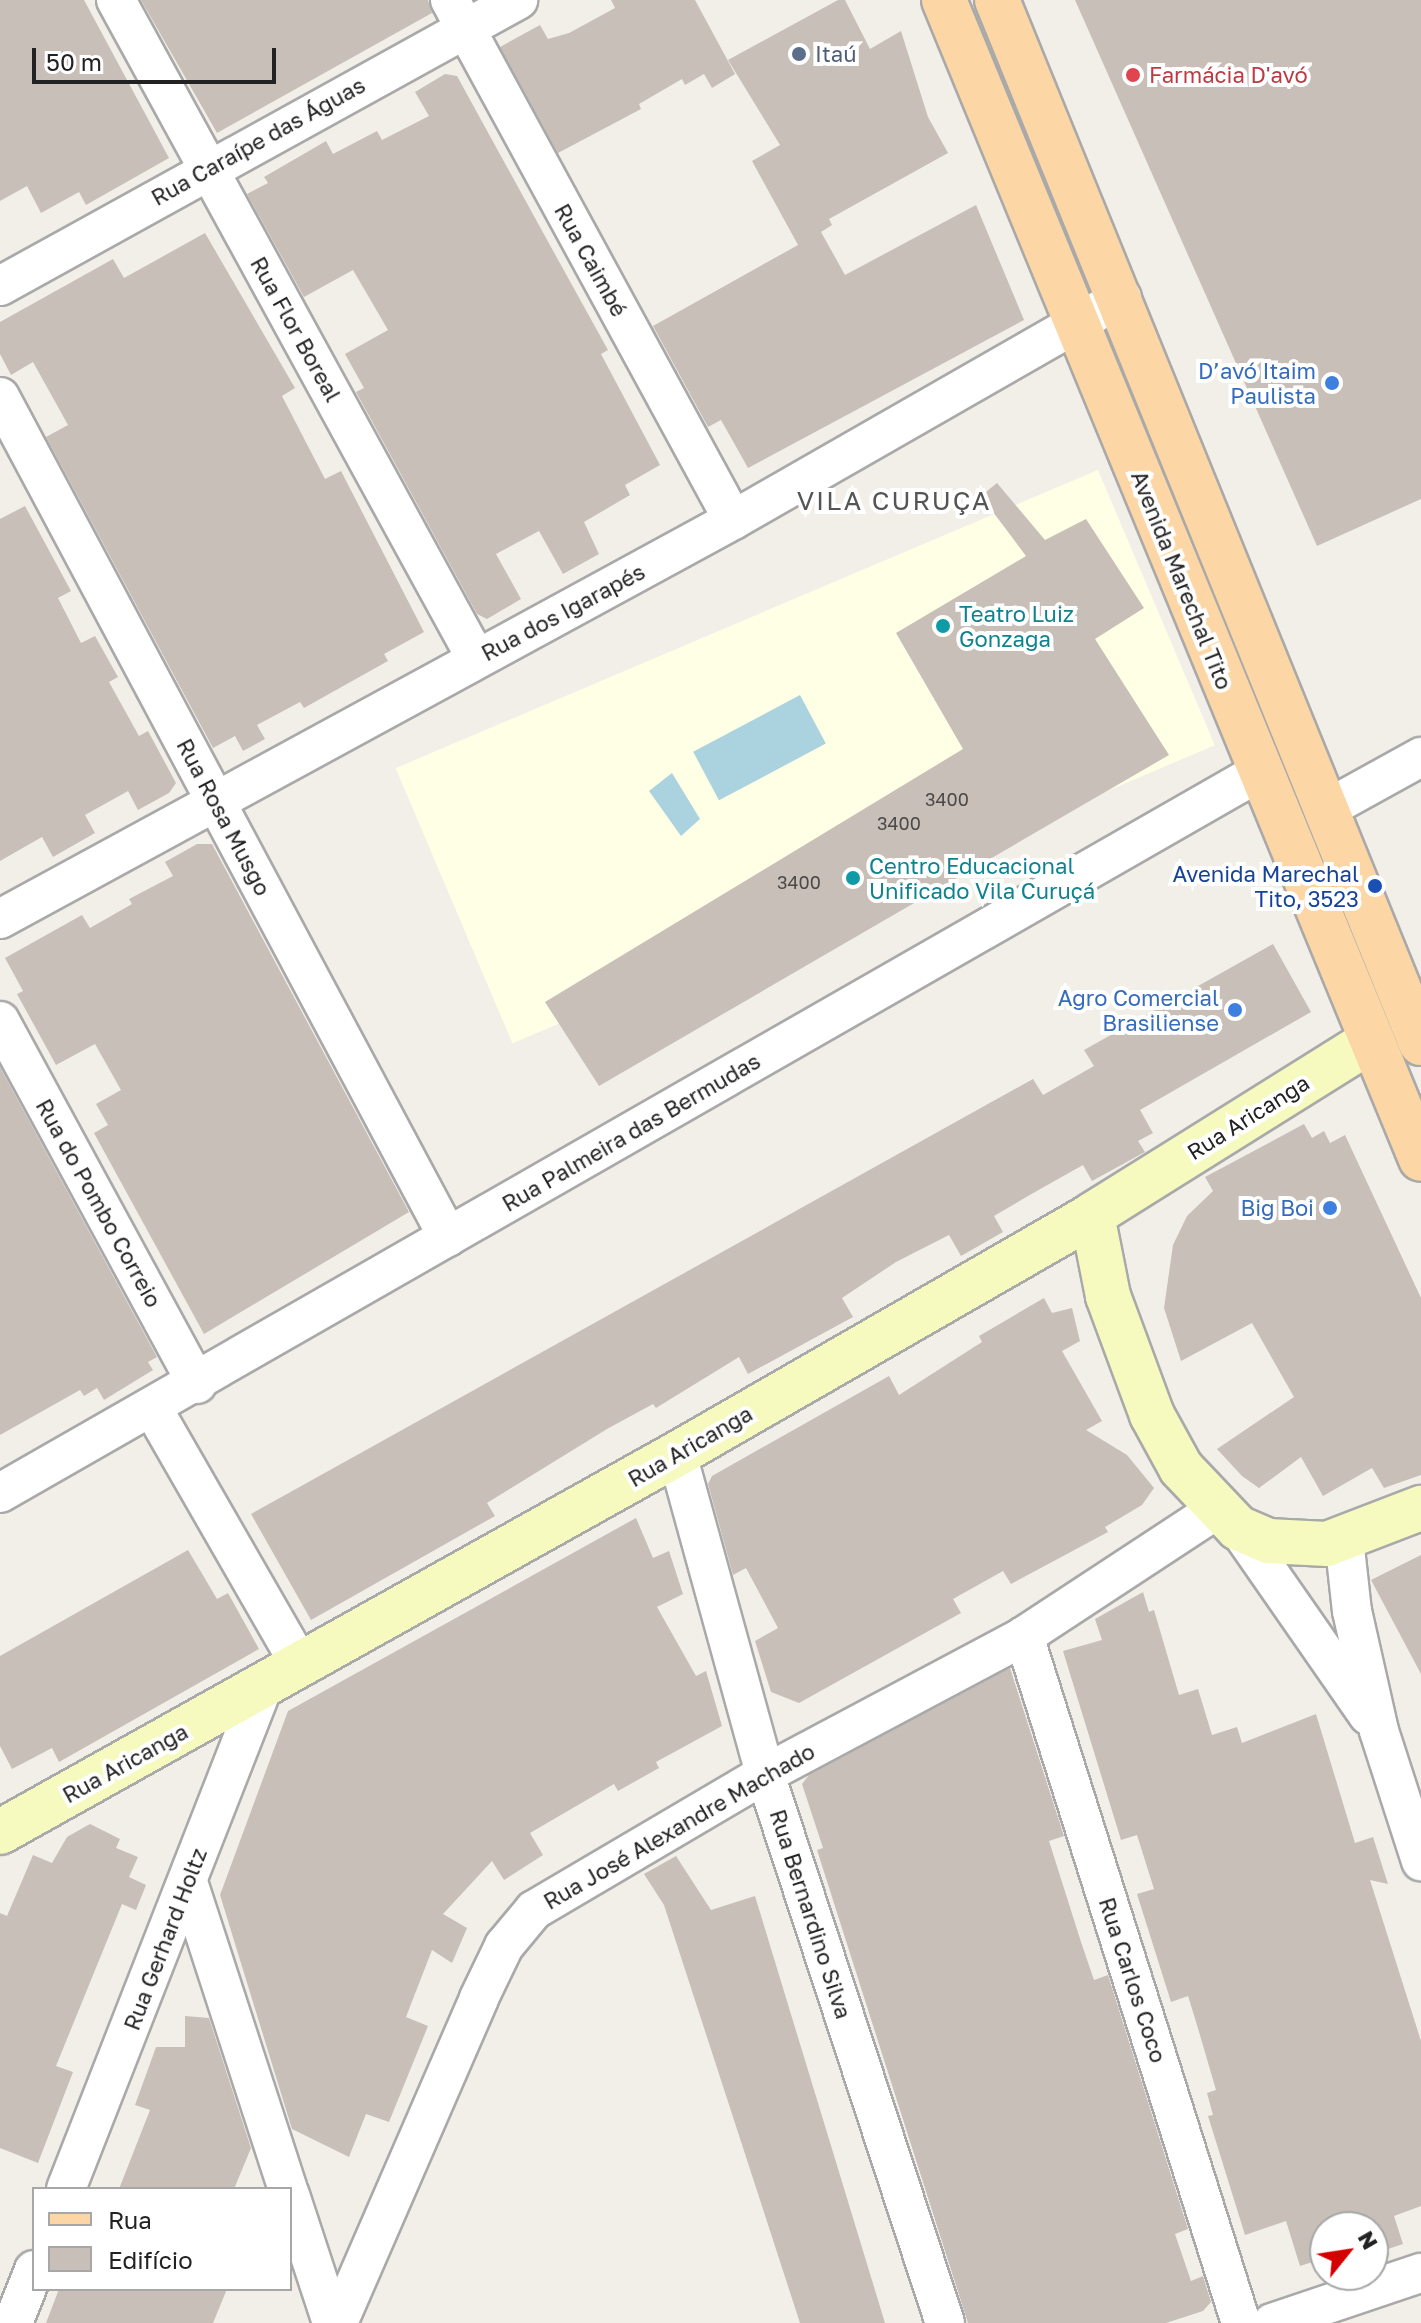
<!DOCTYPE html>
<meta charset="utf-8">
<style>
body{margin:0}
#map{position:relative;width:1421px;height:2323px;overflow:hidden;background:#f2efe9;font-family:"Golos Text",sans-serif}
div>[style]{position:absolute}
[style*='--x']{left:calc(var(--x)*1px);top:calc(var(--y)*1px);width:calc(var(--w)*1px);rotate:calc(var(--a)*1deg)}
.education>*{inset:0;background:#ffffe5;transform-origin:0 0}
.water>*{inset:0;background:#aad3df;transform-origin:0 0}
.building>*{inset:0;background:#c7bfb8}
.roads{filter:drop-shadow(2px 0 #a9a9a9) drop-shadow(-2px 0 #a9a9a9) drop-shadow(0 2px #a9a9a9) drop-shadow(0 -2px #a9a9a9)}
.street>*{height:38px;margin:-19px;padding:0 19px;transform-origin:19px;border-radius:19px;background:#fff}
.secondary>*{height:44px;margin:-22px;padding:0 22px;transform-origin:22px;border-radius:22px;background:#f7fabf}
.primary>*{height:44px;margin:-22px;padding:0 22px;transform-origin:22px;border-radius:22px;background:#fcd6a4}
.dots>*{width:22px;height:22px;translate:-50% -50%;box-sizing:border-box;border:4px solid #fff;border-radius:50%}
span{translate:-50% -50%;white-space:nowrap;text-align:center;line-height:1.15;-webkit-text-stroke:8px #fff;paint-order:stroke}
.number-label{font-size:18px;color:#4b4948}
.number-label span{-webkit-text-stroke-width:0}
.service-label{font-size:22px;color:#4e5e75}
.left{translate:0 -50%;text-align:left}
.health-label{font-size:22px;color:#be3a42}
.street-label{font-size:22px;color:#222}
.shop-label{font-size:22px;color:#366cbe}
.right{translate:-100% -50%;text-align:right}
.culture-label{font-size:22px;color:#0d838f}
.transit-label{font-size:22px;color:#164399}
.quarter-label{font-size:26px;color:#555;letter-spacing:2px}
.legend{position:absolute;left:32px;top:2187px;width:260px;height:104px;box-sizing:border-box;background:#fff;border:2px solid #a7a7a7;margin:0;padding:10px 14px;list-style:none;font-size:24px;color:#222}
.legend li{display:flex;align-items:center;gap:16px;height:40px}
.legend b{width:40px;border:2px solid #a7a7a7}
.north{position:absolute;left:1309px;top:2211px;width:80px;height:80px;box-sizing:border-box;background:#fff;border:2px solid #a7a7a7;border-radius:50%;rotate:60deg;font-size:22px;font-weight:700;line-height:32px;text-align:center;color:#222}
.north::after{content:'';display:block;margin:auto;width:28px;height:36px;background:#d40000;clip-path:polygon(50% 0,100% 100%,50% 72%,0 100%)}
.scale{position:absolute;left:32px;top:48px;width:244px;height:36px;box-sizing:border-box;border:4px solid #222;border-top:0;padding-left:10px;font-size:24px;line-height:28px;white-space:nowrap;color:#222;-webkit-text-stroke:6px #fff;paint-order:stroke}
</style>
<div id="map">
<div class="education">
<i style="left:1098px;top:470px;width:299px;height:763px;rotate:67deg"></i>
</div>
<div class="water">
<i style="left:800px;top:695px;width:55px;height:121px;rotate:62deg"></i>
<i style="clip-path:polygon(672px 773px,700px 819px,681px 836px,649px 791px)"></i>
</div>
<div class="building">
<i style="clip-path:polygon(0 0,84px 0,169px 158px,86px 205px,79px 192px,41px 213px,27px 186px,0 201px)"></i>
<i style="clip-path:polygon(141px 0,428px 0,432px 13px,217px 133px)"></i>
<i style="clip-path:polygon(611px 0,695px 0,735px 74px,712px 88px,704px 74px,685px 85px,682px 79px,639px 104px,641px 109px,558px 153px,500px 47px,540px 25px,548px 39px,569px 33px,615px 8px)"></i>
<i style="clip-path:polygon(838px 0,845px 0,870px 49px,901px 31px,928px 117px,948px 153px,829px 219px,832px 225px,821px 232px,845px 275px,976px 205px,1024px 320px,748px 468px,721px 420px,708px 427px,653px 326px,798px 245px,752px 161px,780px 145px,728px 60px)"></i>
<i style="clip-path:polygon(1075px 0,1421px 0,1421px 499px,1317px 546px)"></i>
<i style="clip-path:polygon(445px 74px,457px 76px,551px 247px,608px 350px,601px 354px,660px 465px,625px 485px,630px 495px,584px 522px,599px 554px,563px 574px,539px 531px,496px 554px,521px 599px,487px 619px,477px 614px,356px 392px,364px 388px,345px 354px,388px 330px,353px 270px,304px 297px,247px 194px,268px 183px,264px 177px,326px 141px,333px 154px,377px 131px,382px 140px,429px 116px,415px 92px)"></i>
<i style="clip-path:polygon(205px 233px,295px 388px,282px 396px,325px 479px,341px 471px,424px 632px,384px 654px,388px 661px,304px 708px,300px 702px,257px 725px,265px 739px,243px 751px,235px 736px,213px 748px,192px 709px,46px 437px,68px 425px,33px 362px,11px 375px,0 354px,0 322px,113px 259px,124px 278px)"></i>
<i style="clip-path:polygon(997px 483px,1045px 540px,1086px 519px,1144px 608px,1095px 639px,1169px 755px,599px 1086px,545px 1002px,963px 749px,896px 633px,1026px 556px,981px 496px)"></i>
<i style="clip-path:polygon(25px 506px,71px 591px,58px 598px,81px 643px,95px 636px,118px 677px,109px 682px,139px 736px,148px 731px,176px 783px,169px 793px,138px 810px,128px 791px,85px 815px,95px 833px,53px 857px,42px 837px,0 861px,0 519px)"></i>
<i style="clip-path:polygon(197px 844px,212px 844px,409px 1212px,204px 1334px,94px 1133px,108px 1125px,96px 1104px,121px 1090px,95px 1044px,56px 1065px,17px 994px,23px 991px,5px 958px,82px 915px,90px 928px,132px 904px,129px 899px,173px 876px,165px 862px)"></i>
<i style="clip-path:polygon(1273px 944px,1311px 1012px,1140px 1110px,1153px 1133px,1138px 1141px,1145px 1152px,1092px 1181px,1083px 1165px,1035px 1192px,994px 1216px,1003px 1232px,961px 1256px,949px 1235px,896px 1262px,842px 1298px,853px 1317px,748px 1374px,739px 1357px,656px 1408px,653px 1404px,607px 1429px,487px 1503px,495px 1516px,311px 1620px,251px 1514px,1033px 1079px,1043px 1095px,1094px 1066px,1084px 1050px)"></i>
<i style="clip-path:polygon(0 1067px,157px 1357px,148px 1362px,153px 1370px,104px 1400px,97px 1388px,84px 1396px,80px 1390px,0 1435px)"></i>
<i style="clip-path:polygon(1304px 1124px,1312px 1138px,1324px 1131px,1330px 1143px,1345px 1135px,1421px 1298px,1421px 1475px,1384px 1488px,1372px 1468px,1323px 1496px,1301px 1457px,1259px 1488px,1242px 1476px,1217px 1449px,1294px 1397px,1252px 1323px,1181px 1361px,1164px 1308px,1173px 1245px,1187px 1216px,1213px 1191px,1205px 1177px)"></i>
<i style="clip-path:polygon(1044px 1298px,1052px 1313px,1072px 1308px,1080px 1341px,1062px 1351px,1102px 1421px,1086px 1430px,1127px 1455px,1154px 1488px,1142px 1505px,1105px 1527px,1108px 1532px,1011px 1584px,1003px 1571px,953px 1599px,961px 1613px,799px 1703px,771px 1692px,755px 1641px,778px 1628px,746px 1568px,733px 1575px,708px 1484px,712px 1476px,889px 1376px,899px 1395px,982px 1342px,979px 1336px)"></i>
<i style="clip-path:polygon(636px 1518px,653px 1558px,669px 1551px,683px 1594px,657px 1607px,696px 1676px,706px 1671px,722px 1726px,656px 1762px,659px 1768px,618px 1791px,614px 1784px,530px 1833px,543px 1855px,504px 1880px,492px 1861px,443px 1914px,467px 1928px,452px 1963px,432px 1950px,406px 2017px,428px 2026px,389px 2122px,366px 2114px,349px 2157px,292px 2129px,220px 1895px,288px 1711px)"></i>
<i style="clip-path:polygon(188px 1550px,217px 1599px,228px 1593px,259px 1649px,59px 1762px,52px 1748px,12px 1769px,0 1746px,0 1656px)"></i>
<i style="clip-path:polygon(1421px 1555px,1421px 1674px,1371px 1580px)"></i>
<i style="clip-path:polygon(1143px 1592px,1149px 1612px,1154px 1610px,1179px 1695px,1198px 1689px,1212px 1735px,1237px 1727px,1242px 1743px,1316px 1714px,1355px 1843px,1373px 1837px,1388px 1884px,1370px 1880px,1421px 2041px,1421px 2206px,1394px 2216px,1403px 2244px,1376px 2253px,1373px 2227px,1325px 2227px,1325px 2258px,1300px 2266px,1286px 2221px,1245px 2235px,1208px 2116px,1213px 2115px,1207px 2093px,1216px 2090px,1197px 2025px,1188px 1996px,1171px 2002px,1137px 1894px,1154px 1889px,1137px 1835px,1121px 1840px,1063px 1651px,1102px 1640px,1095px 1619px)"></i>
<i style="clip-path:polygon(1010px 1668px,1064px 1836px,1049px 1841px,1081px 1942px,1094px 1980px,1108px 1975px,1188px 2229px,1175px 2234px,1191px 2281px,1203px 2276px,1211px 2302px,1203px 2311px,1166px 2323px,968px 2323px,817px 1850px,823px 1848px,802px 1784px,809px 1775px)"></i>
<i style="clip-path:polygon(90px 1824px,120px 1839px,116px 1848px,138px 1857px,129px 1877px,146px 1885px,136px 1910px,122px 1904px,56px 2066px,73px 2072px,38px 2163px,0 2148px,0 1913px,7px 1916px,33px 1855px,52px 1863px,67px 1837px)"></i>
<i style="clip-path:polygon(676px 1856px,711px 1910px,755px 1896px,885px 2323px,800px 2323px,664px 1905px,644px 1874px)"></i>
<i style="clip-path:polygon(185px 2016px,209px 2018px,251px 2148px,234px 2189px,119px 2189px,150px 2110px,135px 2105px,147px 2072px,156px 2047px,185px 2047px)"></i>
<i style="clip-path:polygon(59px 2289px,227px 2289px,213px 2323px,46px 2323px)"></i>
</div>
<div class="roads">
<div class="street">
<i style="--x:116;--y:0;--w:750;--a:61.32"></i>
<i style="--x:450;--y:0;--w:592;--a:61.44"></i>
<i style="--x:0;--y:286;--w:592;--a:-28.9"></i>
<i style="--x:0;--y:397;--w:952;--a:61.93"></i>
<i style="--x:1325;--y:810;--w:110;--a:-28.9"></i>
<i style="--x:0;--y:919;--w:835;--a:-28.56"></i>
<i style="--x:733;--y:520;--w:448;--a:-29.8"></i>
<i style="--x:0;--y:1021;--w:413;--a:61.5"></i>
<i style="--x:153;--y:1409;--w:297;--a:60.1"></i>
<i style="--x:677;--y:1454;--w:332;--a:74.6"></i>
<i style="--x:765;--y:1774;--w:578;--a:71.85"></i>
<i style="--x:0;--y:1493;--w:1453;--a:-29.79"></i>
<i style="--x:1238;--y:1528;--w:228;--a:55.2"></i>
<i style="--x:1344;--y:1539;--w:72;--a:83.7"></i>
<i style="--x:1352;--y:1611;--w:123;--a:77.3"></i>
<i style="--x:1379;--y:1731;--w:137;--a:72.1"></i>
<i style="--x:1024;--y:1636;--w:720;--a:72.47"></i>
<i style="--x:188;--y:1882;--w:323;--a:72"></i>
<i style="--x:66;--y:2189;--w:537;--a:-68.59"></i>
<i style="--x:290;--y:2195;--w:135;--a:71.8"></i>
<i style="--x:13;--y:2323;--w:57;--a:-68.4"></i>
<i style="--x:338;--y:2323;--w:354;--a:-66.5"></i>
<i style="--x:479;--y:1998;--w:58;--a:-64.3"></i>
<i style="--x:504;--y:1946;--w:47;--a:-50.2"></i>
<i style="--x:534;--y:1910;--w:268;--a:-30.5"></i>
<i style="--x:765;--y:1774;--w:293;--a:-28"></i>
<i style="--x:1024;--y:1636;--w:233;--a:-33.3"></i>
<i style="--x:1272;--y:2323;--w:157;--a:-18.6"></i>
</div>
<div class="secondary">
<i style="--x:1092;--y:1215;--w:83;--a:78.8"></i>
<i style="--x:1108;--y:1296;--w:127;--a:69.7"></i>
<i style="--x:1152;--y:1415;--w:60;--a:61.3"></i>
<i style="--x:1181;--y:1468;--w:83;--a:46.5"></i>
<i style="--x:1238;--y:1528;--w:33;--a:23"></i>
<i style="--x:1268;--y:1541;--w:59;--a:2.9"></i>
<i style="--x:1327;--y:1544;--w:101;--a:-21"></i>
<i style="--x:0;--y:1832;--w:775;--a:-29.18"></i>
<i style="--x:677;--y:1454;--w:479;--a:-29.9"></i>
<i style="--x:1092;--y:1215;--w:327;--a:-32"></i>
</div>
<div class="primary">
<i style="--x:944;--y:0;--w:1253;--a:67.63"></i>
<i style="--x:997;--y:0;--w:1126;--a:67.88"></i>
</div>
</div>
<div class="dots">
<i style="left:799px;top:54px;background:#5c6f8a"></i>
<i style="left:1133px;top:75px;background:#e0444e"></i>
<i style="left:1332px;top:383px;background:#3f7fe0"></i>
<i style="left:943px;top:626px;background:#0f9aa8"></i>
<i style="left:853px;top:878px;background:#0f9aa8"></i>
<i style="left:1375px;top:886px;background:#1a4fb4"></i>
<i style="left:1235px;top:1010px;background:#3f7fe0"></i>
<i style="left:1330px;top:1208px;background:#3f7fe0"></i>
</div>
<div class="number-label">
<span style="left:947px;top:799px">3400</span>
<span style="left:899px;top:823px">3400</span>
<span style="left:799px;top:882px">3400</span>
</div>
<div class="service-label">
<span class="left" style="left:815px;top:54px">Itaú</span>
</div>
<div class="health-label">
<span class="left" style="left:1149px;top:75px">Farmácia D'avó</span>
</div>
<div class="street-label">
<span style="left:258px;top:141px;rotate:-29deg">Rua Caraípe das Águas</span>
<span style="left:591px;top:260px;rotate:61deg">Rua Caimbé</span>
<span style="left:296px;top:329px;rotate:61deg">Rua Flor Boreal</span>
<span style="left:1182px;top:580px;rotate:68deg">Avenida Marechal Tito</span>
<span style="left:563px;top:612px;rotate:-28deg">Rua dos Igarapés</span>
<span style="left:224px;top:817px;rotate:62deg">Rua Rosa Musgo</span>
<span style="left:1248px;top:1117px;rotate:-32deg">Rua Aricanga</span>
<span style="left:631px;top:1132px;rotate:-30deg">Rua Palmeira das Bermudas</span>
<span style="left:99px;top:1203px;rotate:61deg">Rua do Pombo Correio</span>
<span style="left:690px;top:1446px;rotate:-30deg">Rua Aricanga</span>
<span style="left:125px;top:1763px;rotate:-29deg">Rua Aricanga</span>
<span style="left:679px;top:1826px;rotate:-30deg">Rua José Alexandre Machado</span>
<span style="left:811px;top:1914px;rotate:72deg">Rua Bernardino Silva</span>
<span style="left:165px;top:1939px;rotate:-69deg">Rua Gerhard Holtz</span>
<span style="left:1133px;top:1980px;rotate:72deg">Rua Carlos Coco</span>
</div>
<div class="shop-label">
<span class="right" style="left:1316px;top:383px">D’avó Itaim<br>Paulista</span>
<span class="right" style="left:1219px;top:1010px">Agro Comercial<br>Brasiliense</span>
<span class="right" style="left:1314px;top:1208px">Big Boi</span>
</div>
<div class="culture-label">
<span class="left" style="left:959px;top:626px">Teatro Luiz<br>Gonzaga</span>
<span class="left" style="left:869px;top:878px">Centro Educacional<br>Unificado Vila Curuçá</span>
</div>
<div class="transit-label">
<span class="right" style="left:1359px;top:886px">Avenida Marechal<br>Tito, 3523</span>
</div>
<div class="quarter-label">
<span style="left:894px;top:501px">VILA CURUÇA</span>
</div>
<ul class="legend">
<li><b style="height:10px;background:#fcd6a4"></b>Rua</li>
<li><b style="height:22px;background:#c7bfb8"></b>Edifício</li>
</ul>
<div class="north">N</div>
<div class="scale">50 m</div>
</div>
